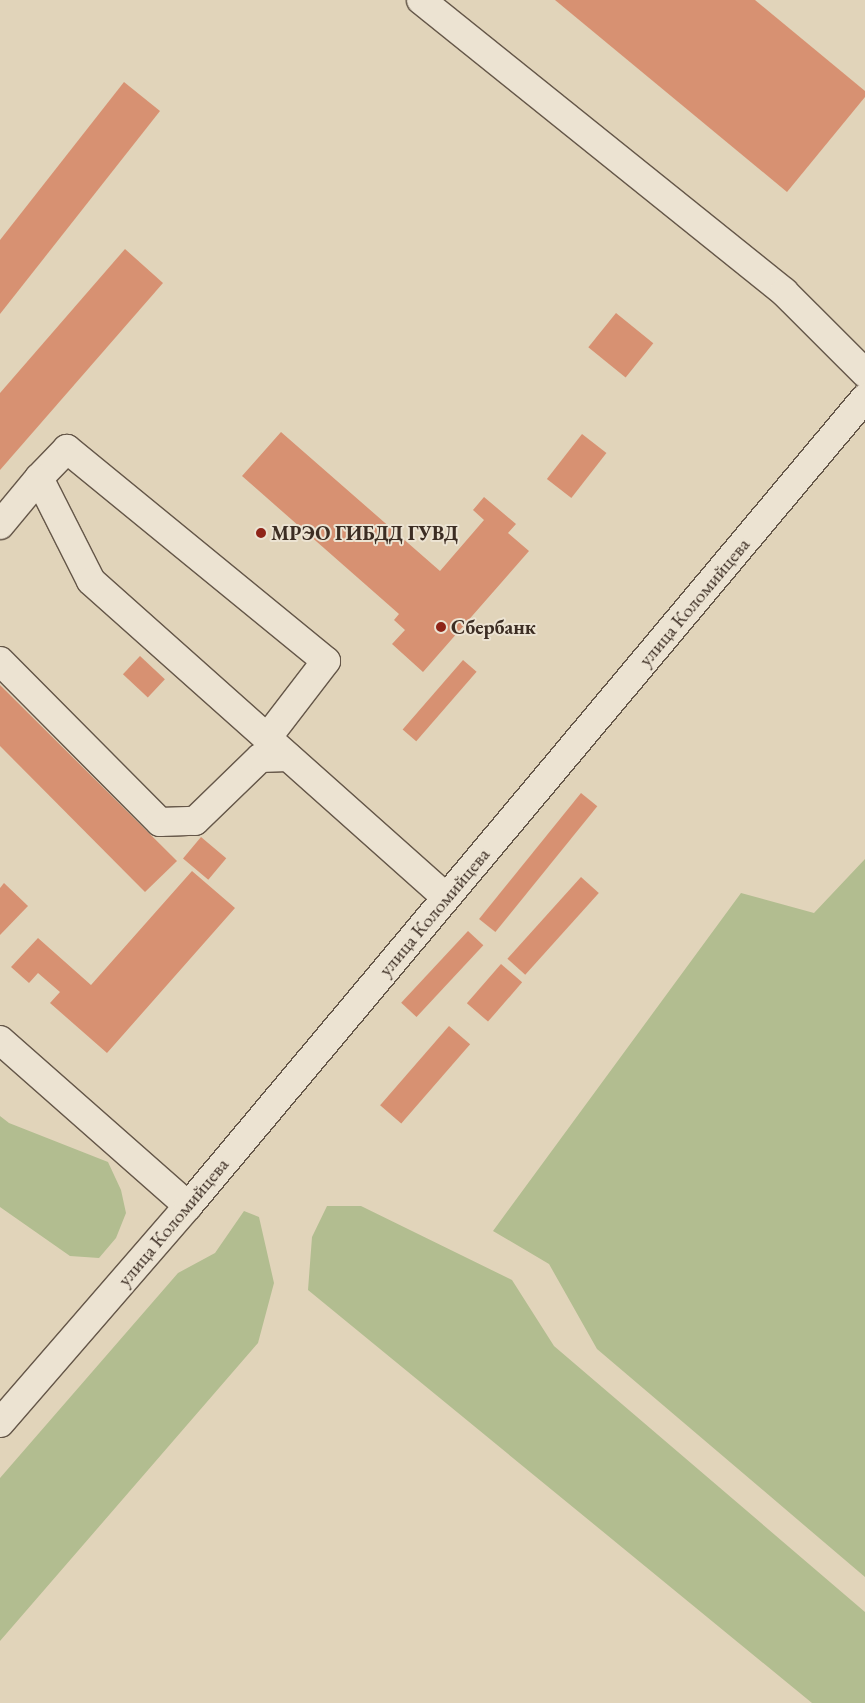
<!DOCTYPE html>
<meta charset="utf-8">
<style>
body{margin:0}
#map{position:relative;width:865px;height:1703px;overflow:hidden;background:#e1d4ba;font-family:"EB Garamond",serif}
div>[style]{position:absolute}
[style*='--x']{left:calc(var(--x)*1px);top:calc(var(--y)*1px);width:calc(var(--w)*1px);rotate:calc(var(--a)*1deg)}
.green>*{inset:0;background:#b2bd90}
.building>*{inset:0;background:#d79172;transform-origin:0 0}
.roads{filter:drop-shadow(1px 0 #655749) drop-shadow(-1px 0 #655749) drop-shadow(0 1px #655749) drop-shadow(0 -1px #655749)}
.minor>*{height:28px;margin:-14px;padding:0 14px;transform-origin:14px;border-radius:14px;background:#ece3d2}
.dots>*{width:14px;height:14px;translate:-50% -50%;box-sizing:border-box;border:2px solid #ece3d2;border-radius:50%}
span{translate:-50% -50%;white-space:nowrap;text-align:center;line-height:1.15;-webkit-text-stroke:4px #ece3d2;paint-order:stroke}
.poi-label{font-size:20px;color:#3c2d23;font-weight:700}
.left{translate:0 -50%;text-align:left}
.street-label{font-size:20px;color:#3c2d23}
</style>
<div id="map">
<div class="green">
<i style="clip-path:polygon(865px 859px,865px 1577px,597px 1349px,549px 1264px,493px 1231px,741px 893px,814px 913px)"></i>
<i style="clip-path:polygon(0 1116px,9px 1123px,108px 1162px,121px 1190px,126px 1213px,116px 1238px,99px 1258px,70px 1256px,0 1207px)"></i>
<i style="clip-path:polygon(327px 1206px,361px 1206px,512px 1280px,554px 1346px,865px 1612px,865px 1703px,812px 1703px,308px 1290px,312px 1237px)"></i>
<i style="clip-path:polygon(244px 1211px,259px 1217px,274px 1283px,258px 1343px,0 1641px,0 1478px,178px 1273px,215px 1253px)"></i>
</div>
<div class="building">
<i style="clip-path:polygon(555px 0,755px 0,865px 91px,865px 97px,787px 192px)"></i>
<i style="clip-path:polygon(124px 82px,160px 111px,0 314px,0 240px)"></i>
<i style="clip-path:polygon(125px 249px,163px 283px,0 470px,0 393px)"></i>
<i style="left:616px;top:313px;width:48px;height:44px;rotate:39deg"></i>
<i style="clip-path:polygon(281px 432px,440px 571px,484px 520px,473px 510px,484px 497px,516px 524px,508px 533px,529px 551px,423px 672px,392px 644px,405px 630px,394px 620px,399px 614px,242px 476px)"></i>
<i style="left:582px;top:434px;width:31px;height:57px;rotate:38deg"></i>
<i style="left:140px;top:656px;width:34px;height:25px;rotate:43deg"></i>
<i style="left:463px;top:660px;width:18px;height:92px;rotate:41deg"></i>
<i style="clip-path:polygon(0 685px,177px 861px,145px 892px,0 746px)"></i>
<i style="left:581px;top:793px;width:21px;height:162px;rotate:39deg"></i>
<i style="left:201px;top:837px;width:33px;height:28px;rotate:40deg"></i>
<i style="clip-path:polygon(192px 871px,235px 908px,107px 1053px,50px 1003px,60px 992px,38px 973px,29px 983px,11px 967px,38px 938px,91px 985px)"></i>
<i style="left:581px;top:877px;width:24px;height:110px;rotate:42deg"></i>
<i style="clip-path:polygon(4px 883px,28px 906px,0 935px,0 888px)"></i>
<i style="left:468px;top:931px;width:21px;height:98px;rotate:43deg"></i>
<i style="left:501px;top:964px;width:28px;height:52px;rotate:41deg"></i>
<i style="left:449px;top:1026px;width:28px;height:105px;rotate:41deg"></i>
</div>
<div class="roads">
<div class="minor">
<i style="--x:421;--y:0;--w:466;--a:38.8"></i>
<i style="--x:784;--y:292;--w:115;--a:45"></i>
<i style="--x:0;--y:525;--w:61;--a:-50.3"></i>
<i style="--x:0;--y:661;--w:227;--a:45.2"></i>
<i style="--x:160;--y:822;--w:35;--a:-2"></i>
<i style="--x:195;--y:821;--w:91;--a:-44.1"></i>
<i style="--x:260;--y:758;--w:28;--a:-2"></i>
<i style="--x:267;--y:738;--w:97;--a:-52.5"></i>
<i style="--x:326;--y:661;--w:335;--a:-140.7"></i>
<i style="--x:67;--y:449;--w:40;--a:134"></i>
<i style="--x:39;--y:478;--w:115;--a:63.2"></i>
<i style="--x:91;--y:581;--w:475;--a:41.7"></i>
<i style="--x:0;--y:1040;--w:251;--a:41.4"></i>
<i style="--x:0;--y:1423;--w:287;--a:-49.1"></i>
<i style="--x:188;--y:1206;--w:1054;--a:-50.04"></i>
</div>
</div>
<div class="dots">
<i style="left:261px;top:533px;background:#8f2418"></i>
<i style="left:441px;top:627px;background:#8f2418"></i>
</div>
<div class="poi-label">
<span class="left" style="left:271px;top:533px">МРЭО ГИБДД ГУВД</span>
<span class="left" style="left:451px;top:627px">Сбербанк</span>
</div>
<div class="street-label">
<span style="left:694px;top:602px;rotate:-50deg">улица Коломийцева</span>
<span style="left:434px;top:912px;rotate:-50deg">улица Коломийцева</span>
<span style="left:173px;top:1222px;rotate:-50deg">улица Коломийцева</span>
</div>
</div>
